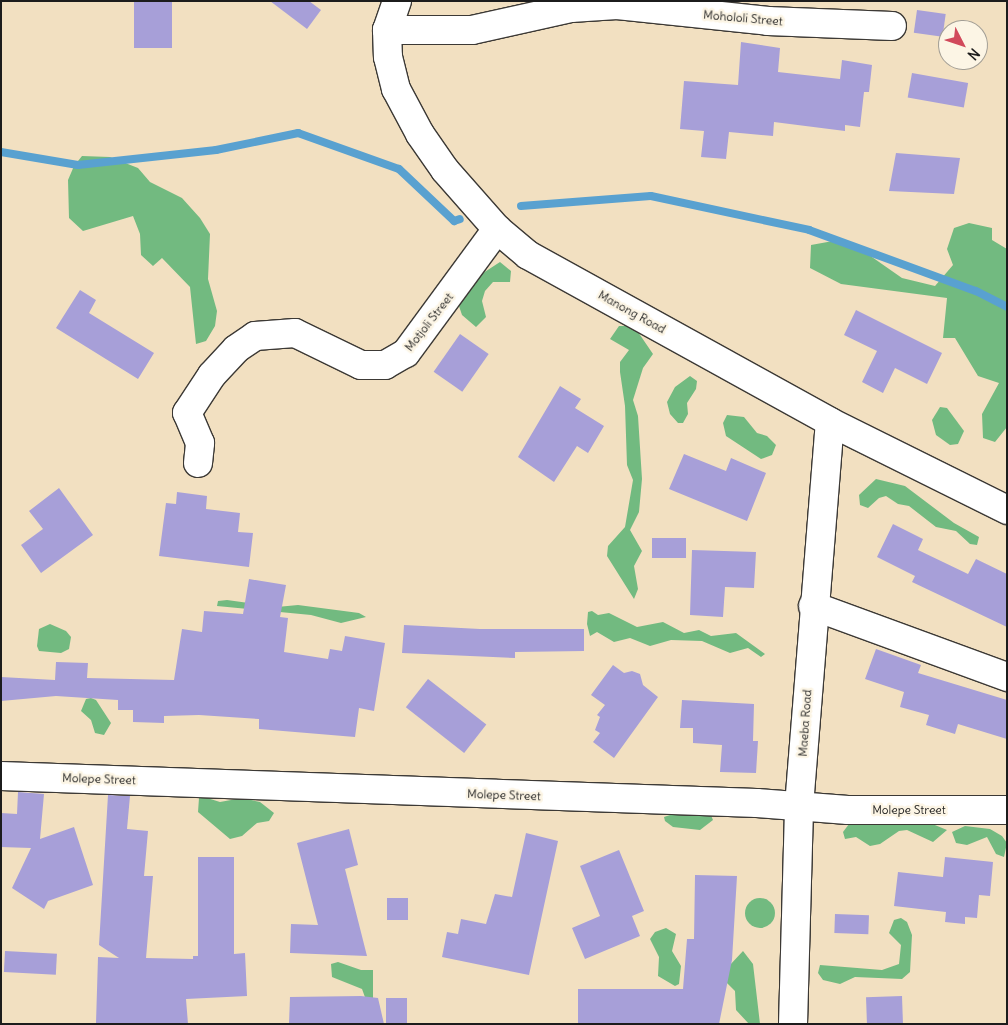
<!DOCTYPE html>
<style>
body{margin:0}
#map{position:relative;width:1008px;height:1025px;overflow:hidden;background:#f2e0c1;font-family:Delius,sans-serif}
div>[style]{position:absolute}
[style*='--x']{left:calc(var(--x)*1px);top:calc(var(--y)*1px);width:calc(var(--w)*1px);rotate:calc(var(--a)*1deg)}
.forest>*{inset:0;background:#72ba80}
.round{border-radius:50%}
.stream>*{height:8px;margin:-4px;padding:0 4px;transform-origin:4px;border-radius:4px;background:#59a1d0}
.building>*{inset:0;background:#a79fd8;transform-origin:0 0}
.roads{filter:drop-shadow(1px 0 #3c3935) drop-shadow(-1px 0 #3c3935) drop-shadow(0 1px #3c3935) drop-shadow(0 -1px #3c3935)}
.minor>*{height:28px;margin:-14px;padding:0 14px;transform-origin:14px;border-radius:14px;background:#fff}
span{translate:-50% -50%;white-space:nowrap;text-align:center;line-height:1.15;-webkit-text-stroke:5px #fcf5e5;paint-order:stroke}
.street-label{font-size:12px;color:#1c1c1c}
.frame{position:absolute;inset:0;border:2px solid #1c1c1c;pointer-events:none}
.north{position:absolute;left:938px;top:20px;width:50px;height:50px;box-sizing:border-box;background:#fcf5e5;border:1px solid #a29e95;border-radius:50%;rotate:131deg;font-size:14px;font-weight:700;line-height:20px;text-align:center;color:#1c1c1c}
.north::after{content:'';display:block;margin:auto;width:18px;height:22px;background:#d1495b;clip-path:polygon(50% 0,100% 100%,50% 72%,0 100%)}
</style>
<div id="map">
<div class="forest">
<i style="clip-path:polygon(82px 156px,110px 157px,138px 168px,150px 182px,182px 198px,200px 218px,210px 234px,208px 279px,217px 311px,215px 326px,206px 341px,196px 344px,190px 287px,162px 258px,153px 266px,141px 255px,140px 234px,133px 216px,83px 231px,69px 218px,68px 180px,74px 166px)"></i>
<i style="clip-path:polygon(969px 223px,992px 228px,992px 240px,1007px 249px,1007px 427px,995px 442px,983px 438px,982px 414px,999px 383px,978px 376px,955px 338px,943px 338px,947px 298px,841px 284px,810px 268px,811px 245px,833px 241px,859px 248px,902px 278px,935px 286px,953px 265px,947px 249px,954px 228px)"></i>
<i style="clip-path:polygon(500px 262px,511px 271px,510px 282px,493px 282px,485px 291px,482px 301px,486px 317px,476px 327px,462px 315px,459px 306px,480px 275px)"></i>
<i style="clip-path:polygon(619px 326px,629px 326px,638px 332px,653px 354px,643px 368px,633px 400px,638px 416px,642px 479px,639px 512px,630px 530px,642px 551px,634px 566px,638px 589px,634px 599px,607px 556px,608px 546px,625px 527px,633px 480px,627px 465px,625px 406px,620px 372px,620px 362px,629px 350px,610px 339px)"></i>
<i style="clip-path:polygon(690px 376px,697px 381px,696px 389px,687px 403px,688px 414px,683px 423px,678px 423px,670px 414px,667px 402px,675px 387px)"></i>
<i style="clip-path:polygon(940px 407px,947px 408px,964px 431px,958px 444px,950px 445px,936px 435px,932px 420px)"></i>
<i style="clip-path:polygon(727px 415px,744px 417px,757px 433px,767px 436px,776px 445px,772px 455px,761px 459px,726px 436px,723px 423px)"></i>
<i style="clip-path:polygon(876px 479px,905px 486px,954px 523px,979px 537px,977px 545px,970px 544px,956px 531px,936px 527px,909px 506px,898px 504px,886px 496px,879px 498px,868px 508px,860px 505px,859px 495px)"></i>
<i style="clip-path:polygon(227px 600px,277px 607px,298px 605px,359px 613px,366px 617px,341px 623px,311px 615px,217px 606px,218px 601px)"></i>
<i style="clip-path:polygon(592px 611px,598px 615px,609px 613px,637px 627px,663px 622px,684px 633px,699px 630px,711px 636px,736px 633px,765px 654px,761px 657px,748px 648px,730px 653px,702px 641px,671px 640px,650px 646px,630px 638px,614px 642px,597px 632px,590px 636px,587px 624px,588px 612px)"></i>
<i style="clip-path:polygon(50px 624px,66px 631px,71px 637px,69px 649px,61px 653px,39px 651px,37px 646px,39px 629px)"></i>
<i style="clip-path:polygon(91px 698px,96px 700px,111px 723px,104px 735px,95px 733px,91px 720px,81px 711px,86px 699px)"></i>
<i style="clip-path:polygon(204px 797px,220px 802px,242px 798px,260px 802px,274px 813px,269px 821px,257px 823px,242px 836px,230px 839px,198px 812px,199px 798px)"></i>
<i style="clip-path:polygon(679px 812px,710px 813px,713px 820px,700px 830px,673px 827px,665px 821px,664px 817px)"></i>
<i style="clip-path:polygon(896px 820px,905px 824px,930px 823px,947px 830px,933px 842px,907px 830px,899px 831px,880px 844px,870px 846px,856px 837px,845px 839px,843px 832px,849px 824px,875px 825px)"></i>
<i style="clip-path:polygon(965px 826px,990px 829px,1002px 836px,1007px 843px,1004px 857px,996px 854px,987px 837px,967px 845px,956px 843px,952px 832px)"></i>
<i class="round" style="left:745px;top:898px;width:30px;height:30px"></i>
<i style="clip-path:polygon(901px 918px,907px 922px,912px 935px,910px 972px,902px 979px,855px 977px,840px 984px,823px 980px,818px 973px,820px 965px,882px 970px,899px 964px,901px 945px,889px 933px,894px 920px)"></i>
<i style="clip-path:polygon(666px 928px,676px 934px,672px 951px,681px 966px,679px 984px,675px 986px,658px 976px,659px 957px,650px 939px,655px 932px)"></i>
<i style="clip-path:polygon(743px 951px,753px 964px,760px 1024px,749px 1024px,736px 1010px,735px 991px,725px 981px,729px 966px)"></i>
<i style="clip-path:polygon(338px 962px,361px 970px,373px 970px,373px 999px,366px 1000px,362px 989px,332px 977px,331px 964px)"></i>
</div>
<div class="stream">
<i style="--x:1;--y:152;--w:78;--a:9.6"></i>
<i style="--x:78;--y:165;--w:139;--a:-6.2"></i>
<i style="--x:216;--y:150;--w:84;--a:-11.7"></i>
<i style="--x:298;--y:133;--w:107;--a:19.6"></i>
<i style="--x:399;--y:169;--w:76;--a:43.4"></i>
<i style="--x:454;--y:221;--w:6;--a:-18"></i>
<i style="--x:521;--y:206;--w:130;--a:-4.4"></i>
<i style="--x:651;--y:196;--w:162;--a:12.1"></i>
<i style="--x:809;--y:230;--w:178;--a:20.1"></i>
<i style="--x:976;--y:291;--w:35;--a:27"></i>
</div>
<div class="building">
<i style="left:134px;top:1px;width:38px;height:47px"></i>
<i style="clip-path:polygon(270px 1px,309px 1px,321px 10px,307px 29px)"></i>
<i style="left:917px;top:10px;width:29px;height:23px;rotate:8deg"></i>
<i style="clip-path:polygon(741px 42px,780px 48px,778px 72px,840px 79px,842px 60px,872px 65px,869px 92px,864px 92px,860px 127px,845px 125px,845px 131px,774px 122px,773px 136px,729px 132px,726px 159px,701px 157px,704px 131px,680px 129px,684px 81px,738px 85px)"></i>
<i style="left:912px;top:73px;width:57px;height:25px;rotate:10deg"></i>
<i style="clip-path:polygon(896px 153px,960px 158px,954px 194px,889px 191px)"></i>
<i style="clip-path:polygon(80px 290px,96px 300px,89px 313px,154px 353px,138px 379px,56px 328px)"></i>
<i style="clip-path:polygon(856px 310px,942px 353px,927px 384px,895px 368px,883px 393px,862px 382px,877px 351px,844px 335px)"></i>
<i style="left:460px;top:334px;width:35px;height:46px;rotate:35deg"></i>
<i style="clip-path:polygon(560px 386px,581px 399px,575px 408px,604px 426px,588px 453px,577px 446px,554px 482px,518px 457px)"></i>
<i style="clip-path:polygon(684px 454px,726px 471px,731px 458px,766px 473px,747px 521px,669px 489px)"></i>
<i style="clip-path:polygon(59px 488px,93px 535px,41px 573px,21px 545px,43px 529px,29px 511px)"></i>
<i style="clip-path:polygon(177px 492px,207px 496px,206px 509px,240px 513px,238px 532px,253px 533px,249px 567px,159px 556px,166px 503px,176px 504px)"></i>
<i style="clip-path:polygon(893px 524px,923px 539px,918px 550px,968px 574px,976px 559px,1007px 574px,1007px 627px,912px 582px,915px 576px,877px 557px)"></i>
<i style="left:652px;top:538px;width:34px;height:20px"></i>
<i style="clip-path:polygon(692px 550px,756px 552px,754px 588px,725px 587px,723px 617px,690px 615px)"></i>
<i style="clip-path:polygon(249px 579px,286px 585px,280px 617px,288px 618px,284px 652px,328px 659px,330px 649px,342px 651px,345px 636px,385px 643px,374px 711px,359px 708px,355px 737px,259px 729px,259px 719px,199px 715px,164px 716px,164px 723px,133px 722px,133px 710px,118px 710px,118px 700px,56px 696px,1px 701px,1px 677px,55px 680px,56px 662px,88px 663px,87px 678px,174px 680px,182px 629px,202px 632px,204px 611px,243px 614px)"></i>
<i style="clip-path:polygon(404px 625px,480px 629px,584px 629px,584px 651px,515px 652px,515px 658px,402px 653px)"></i>
<i style="clip-path:polygon(876px 649px,921px 665px,918px 673px,1007px 700px,1007px 739px,958px 724px,955px 734px,926px 725px,929px 715px,900px 707px,904px 692px,865px 679px)"></i>
<i style="clip-path:polygon(613px 665px,624px 673px,632px 671px,640px 674px,643px 685px,658px 697px,614px 758px,593px 742px,600px 733px,595px 730px,600px 717px,597px 715px,605px 705px,591px 695px)"></i>
<i style="left:428px;top:679px;width:74px;height:36px;rotate:38deg"></i>
<i style="clip-path:polygon(682px 700px,754px 704px,753px 741px,758px 741px,756px 773px,720px 772px,722px 745px,693px 743px,693px 728px,680px 728px)"></i>
<i style="clip-path:polygon(18px 792px,44px 794px,40px 839px,74px 827px,93px 885px,48px 901px,44px 909px,12px 888px,31px 848px,1px 847px,1px 813px,17px 814px)"></i>
<i style="clip-path:polygon(108px 795px,130px 796px,127px 829px,148px 831px,144px 876px,153px 876px,146px 958px,193px 959px,193px 956px,198px 956px,198px 857px,234px 857px,234px 954px,245px 953px,247px 996px,186px 999px,188px 1024px,96px 1023px,98px 957px,119px 958px,99px 945px)"></i>
<i style="clip-path:polygon(349px 829px,358px 865px,345px 869px,367px 956px,290px 953px,291px 924px,318px 925px,297px 843px)"></i>
<i style="clip-path:polygon(526px 833px,558px 841px,529px 975px,442px 957px,447px 932px,458px 934px,461px 919px,486px 924px,495px 894px,512px 897px)"></i>
<i style="clip-path:polygon(619px 850px,644px 911px,632px 916px,640px 936px,585px 959px,572px 928px,600px 916px,580px 866px)"></i>
<i style="clip-path:polygon(945px 857px,993px 862px,990px 896px,979px 895px,977px 918px,965px 917px,965px 924px,945px 922px,946px 912px,894px 906px,898px 872px,943px 877px)"></i>
<i style="clip-path:polygon(695px 875px,737px 876px,732px 960px,719px 1024px,578px 1024px,578px 989px,683px 989px,687px 939px,694px 939px)"></i>
<i style="left:387px;top:898px;width:21px;height:22px"></i>
<i style="left:835px;top:914px;width:34px;height:19px;rotate:2deg"></i>
<i style="left:5px;top:951px;width:52px;height:21px;rotate:3deg"></i>
<i style="clip-path:polygon(361px 996px,378px 998px,384px 1024px,289px 1024px,290px 997px)"></i>
<i style="left:902px;top:996px;width:28px;height:36px;rotate:88deg"></i>
<i style="left:386px;top:998px;width:21px;height:26px"></i>
</div>
<div class="roads">
<div class="minor">
<i style="--x:397;--y:1;--w:31;--a:109"></i>
<i style="--x:387;--y:30;--w:27;--a:88"></i>
<i style="--x:388;--y:57;--w:33;--a:76"></i>
<i style="--x:396;--y:89;--w:51;--a:61.9"></i>
<i style="--x:420;--y:134;--w:44;--a:55.2"></i>
<i style="--x:445;--y:170;--w:79;--a:48.6"></i>
<i style="--x:497;--y:229;--w:40;--a:40"></i>
<i style="--x:528;--y:255;--w:345;--a:28.9"></i>
<i style="--x:830;--y:422;--w:198;--a:26.4"></i>
<i style="--x:387;--y:30;--w:85;--a:0"></i>
<i style="--x:472;--y:30;--w:101;--a:-12.5"></i>
<i style="--x:571;--y:8;--w:46;--a:-3.7"></i>
<i style="--x:617;--y:5;--w:152;--a:6"></i>
<i style="--x:768;--y:21;--w:124;--a:2.3"></i>
<i style="--x:198;--y:463;--w:20;--a:-84"></i>
<i style="--x:200;--y:443;--w:33;--a:-113"></i>
<i style="--x:187;--y:413;--w:45;--a:-56.7"></i>
<i style="--x:212;--y:375;--w:35;--a:-47"></i>
<i style="--x:236;--y:349;--w:23;--a:-34"></i>
<i style="--x:255;--y:336;--w:40;--a:-4.3"></i>
<i style="--x:295;--y:333;--w:73;--a:25.9"></i>
<i style="--x:361;--y:365;--w:24;--a:0"></i>
<i style="--x:385;--y:365;--w:24;--a:-30"></i>
<i style="--x:406;--y:353;--w:154;--a:-53.7"></i>
<i style="--x:813;--y:606;--w:207;--a:20.1"></i>
<i style="--x:1;--y:776;--w:756;--a:2.05"></i>
<i style="--x:757;--y:803;--w:91;--a:4.4"></i>
<i style="--x:848;--y:810;--w:159;--a:0"></i>
<i style="--x:793;--y:1024;--w:218;--a:-88.4"></i>
<i style="--x:799;--y:806;--w:385;--a:-85.4"></i>
</div>
</div>
<div class="street-label">
<span style="left:743px;top:18px;rotate:5deg">Mohololi Street</span>
<span style="left:632px;top:312px;rotate:29deg">Manong Road</span>
<span style="left:429px;top:322px;rotate:-52deg">Motjoli Street</span>
<span style="left:805px;top:723px;rotate:-86deg">Maeba Road</span>
<span style="left:99px;top:779px;rotate:2deg">Molepe Street</span>
<span style="left:504px;top:795px;rotate:2deg">Molepe Street</span>
<span style="left:909px;top:810px">Molepe Street</span>
</div>
<div class="frame"></div>
<div class="north">N</div>
</div>
